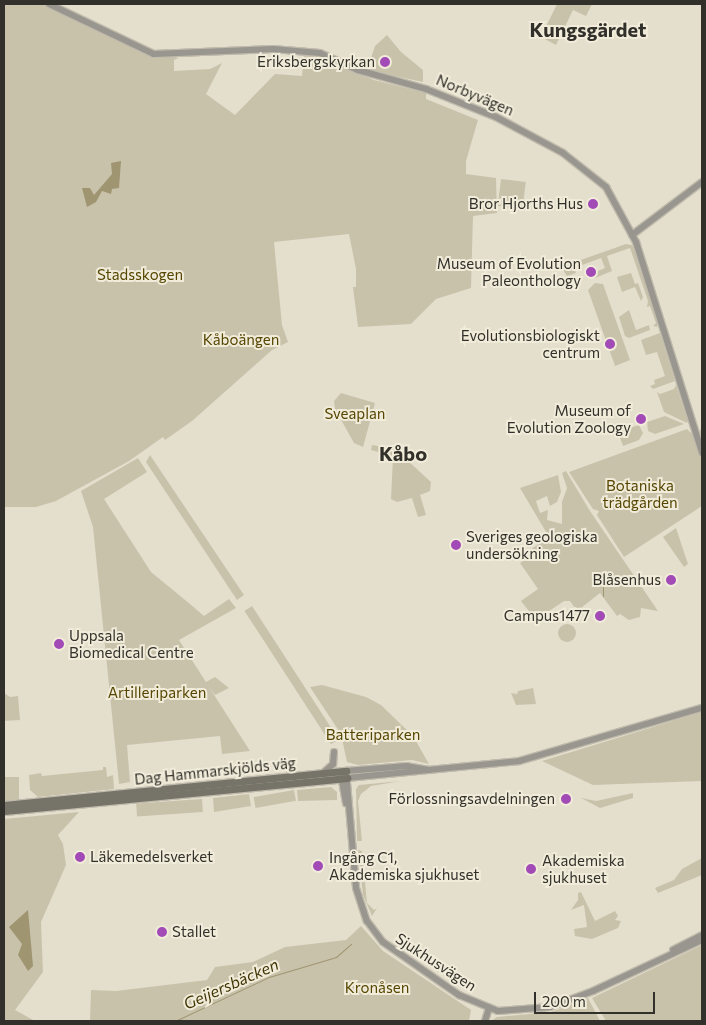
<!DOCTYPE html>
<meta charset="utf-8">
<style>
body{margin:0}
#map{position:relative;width:706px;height:1025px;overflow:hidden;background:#e4decd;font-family:Commissioner,sans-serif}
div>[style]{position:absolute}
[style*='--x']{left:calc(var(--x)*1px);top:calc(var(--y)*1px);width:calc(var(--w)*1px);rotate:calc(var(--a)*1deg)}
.green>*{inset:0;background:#c9c2ab;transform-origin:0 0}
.round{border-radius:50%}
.water>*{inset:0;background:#9f9571}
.stream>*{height:1px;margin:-0.5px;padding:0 0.5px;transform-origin:0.5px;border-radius:0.5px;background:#9f9571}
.roads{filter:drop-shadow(1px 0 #c0bbac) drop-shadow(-1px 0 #c0bbac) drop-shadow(0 1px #c0bbac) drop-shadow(0 -1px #c0bbac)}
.tertiary>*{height:6px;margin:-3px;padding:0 3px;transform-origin:3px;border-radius:3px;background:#98968e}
.secondary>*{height:7px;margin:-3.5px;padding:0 3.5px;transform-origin:3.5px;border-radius:3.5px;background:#767368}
.dots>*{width:14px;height:14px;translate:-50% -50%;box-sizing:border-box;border:2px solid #f1ecda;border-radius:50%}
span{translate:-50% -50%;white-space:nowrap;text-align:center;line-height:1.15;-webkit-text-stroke:4px #f1ecda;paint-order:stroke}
.poi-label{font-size:15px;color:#32302a}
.right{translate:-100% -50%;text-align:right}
.left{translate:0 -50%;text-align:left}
.street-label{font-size:15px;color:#32302a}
.park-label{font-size:15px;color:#554500}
.water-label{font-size:16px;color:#403403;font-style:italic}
.district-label{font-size:20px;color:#32302a;font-weight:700}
.frame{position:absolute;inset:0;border:5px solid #32302a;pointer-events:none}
.scale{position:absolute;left:534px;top:992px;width:121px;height:22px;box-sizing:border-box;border:2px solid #32302a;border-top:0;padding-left:6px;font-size:15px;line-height:18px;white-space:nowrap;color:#32302a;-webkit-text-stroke:4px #f1ecda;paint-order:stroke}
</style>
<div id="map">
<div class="green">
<i style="clip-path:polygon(4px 4px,42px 4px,140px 52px,179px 58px,174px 60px,174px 71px,210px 69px,222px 63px,206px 94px,235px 115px,275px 74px,302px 76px,304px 55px,322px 58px,374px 80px,426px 93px,426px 99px,478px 120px,466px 161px,466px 174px,496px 178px,497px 213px,473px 216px,471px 288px,436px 299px,411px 324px,358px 327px,353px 287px,356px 287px,356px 269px,349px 234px,274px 242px,282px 325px,288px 342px,272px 350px,192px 421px,165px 440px,163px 437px,129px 461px,56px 501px,36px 507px,4px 507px)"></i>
<i style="clip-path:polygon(557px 4px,592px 4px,586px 16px,573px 10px,556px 45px,541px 37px)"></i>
<i style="clip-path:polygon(387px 35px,401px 52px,423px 70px,423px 82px,367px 70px,375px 46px)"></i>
<i style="left:501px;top:179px;width:25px;height:27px;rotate:7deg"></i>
<i style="clip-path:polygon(626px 244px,632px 245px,635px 251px,658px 322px,657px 327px,653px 326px,656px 323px,650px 306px,647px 307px,648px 301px,630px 248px,607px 256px,612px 271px,595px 278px,593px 273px,605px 268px,601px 258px,574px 268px,576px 273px,567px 276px,561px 267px)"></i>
<i style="clip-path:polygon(631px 273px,635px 284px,638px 283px,643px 297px,641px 301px,635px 287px,622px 292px,617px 277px)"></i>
<i style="clip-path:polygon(595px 283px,603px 284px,630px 360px,615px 366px,588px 290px)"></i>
<i style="clip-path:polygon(629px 310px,636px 330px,649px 325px,650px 330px,629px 338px,625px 336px,619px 317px)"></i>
<i style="clip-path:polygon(660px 333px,675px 381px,653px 389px,650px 386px,655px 384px,654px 380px,665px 376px,657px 352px,646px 355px,641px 340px)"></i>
<i style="clip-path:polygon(676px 385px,688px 421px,687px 423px,664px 412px,657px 392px,660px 394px,674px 389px)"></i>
<i style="clip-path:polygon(341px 393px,375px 403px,363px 447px,354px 443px,335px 409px,334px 401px)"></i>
<i style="clip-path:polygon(665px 416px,684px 424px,655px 434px,648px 431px,647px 422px)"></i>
<i style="clip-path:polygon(639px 425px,643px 433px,639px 440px,623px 446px,618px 432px)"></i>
<i style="clip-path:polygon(702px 426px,702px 506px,624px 557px,597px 515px,599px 511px,593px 509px,569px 472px,687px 429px,691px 433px,700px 431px)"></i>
<i style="clip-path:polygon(372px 445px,395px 449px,431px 482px,430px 491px,420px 495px,426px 515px,418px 517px,412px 498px,397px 502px,391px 499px,393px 456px,371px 450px)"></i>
<i style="clip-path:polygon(150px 455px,244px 595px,237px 600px,146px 462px)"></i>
<i style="clip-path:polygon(138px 458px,147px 472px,104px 499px,151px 572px,190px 604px,204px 616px,229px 599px,236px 608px,179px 640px,206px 682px,215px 677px,229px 688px,215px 695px,209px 687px,250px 751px,222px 754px,220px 736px,127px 745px,130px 782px,119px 784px,93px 527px,81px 491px)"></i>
<i style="clip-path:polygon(566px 471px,590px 511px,658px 611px,641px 608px,640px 617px,629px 620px,620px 614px,617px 616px,600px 593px,577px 611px,570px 601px,564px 601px,536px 620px,521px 601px,538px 589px,520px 563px,530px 556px,527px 552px,549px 537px,520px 488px,558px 475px,561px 492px,557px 502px,550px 506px,547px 496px,536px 501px,540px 513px,548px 510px,547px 520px,562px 524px,562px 502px,567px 488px,562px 473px)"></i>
<i style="clip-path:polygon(676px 528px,688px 564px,684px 567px,663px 537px)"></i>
<i style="left:252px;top:606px;width:159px;height:9px;rotate:57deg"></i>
<i class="round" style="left:558px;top:624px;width:18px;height:18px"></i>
<i style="clip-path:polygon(322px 685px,366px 697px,381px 705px,413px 736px,429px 764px,412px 760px,358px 765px,347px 762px,341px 734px,310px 687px)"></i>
<i style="clip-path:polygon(533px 688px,536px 704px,516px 705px,511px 693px,517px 694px,518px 691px)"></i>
<i style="clip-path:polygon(4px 693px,10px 697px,18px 696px,20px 720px,4px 721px)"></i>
<i style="clip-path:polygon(702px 712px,702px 781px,593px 785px,542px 761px)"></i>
<i style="clip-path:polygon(103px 767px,106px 767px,107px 777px,113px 775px,114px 789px,38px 797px,30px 790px,29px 775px,41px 773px,42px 776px,103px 770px)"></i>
<i style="left:4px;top:777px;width:15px;height:24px"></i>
<i style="clip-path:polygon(401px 781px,371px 786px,361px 794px,358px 801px,362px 841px,357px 841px,356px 789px,359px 785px)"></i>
<i style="clip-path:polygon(331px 787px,337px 792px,337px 800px,298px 801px,297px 790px)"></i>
<i style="left:294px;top:790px;width:11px;height:41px;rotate:80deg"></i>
<i style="clip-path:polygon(633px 793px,633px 798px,600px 808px,581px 798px,596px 801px)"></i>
<i style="clip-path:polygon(249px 794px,251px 806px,214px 812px,213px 798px)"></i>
<i style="left:202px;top:799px;width:13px;height:66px;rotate:86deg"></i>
<i style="clip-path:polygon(79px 812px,58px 835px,63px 844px,66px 865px,41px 922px,43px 972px,15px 1010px,35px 1021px,4px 1021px,4px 819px)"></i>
<i style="clip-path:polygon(358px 850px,362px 851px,367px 903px,374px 910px,377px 908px,372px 916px,363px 895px)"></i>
<i style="clip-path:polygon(702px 858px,702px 875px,658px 893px,655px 888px,674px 880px,682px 869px)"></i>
<i style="clip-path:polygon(581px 892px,595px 921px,615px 911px,618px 916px,615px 920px,621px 921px,618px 928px,592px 939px,575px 936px,574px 929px,587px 927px,584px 905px,571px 910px,578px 900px,578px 893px)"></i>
<i style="clip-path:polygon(361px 926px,383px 951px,471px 1010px,469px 1021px,90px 1021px,91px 990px,116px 991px,207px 980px,215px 967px,253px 962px,285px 947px,346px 940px)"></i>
<i style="clip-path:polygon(702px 945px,702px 1021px,606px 1021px,592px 998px)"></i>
<i style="clip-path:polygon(588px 998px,600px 1021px,491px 1021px,497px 1017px,551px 1012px)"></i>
</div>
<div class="water">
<i style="clip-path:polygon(121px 161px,119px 188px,112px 189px,111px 194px,102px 191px,96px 202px,87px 207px,82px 188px,90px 188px,94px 195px,112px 174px,111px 163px)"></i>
<i style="clip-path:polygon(28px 910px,33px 966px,28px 971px,18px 955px,22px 944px,9px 927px)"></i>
</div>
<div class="stream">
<i style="--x:603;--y:583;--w:13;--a:90"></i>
<i style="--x:175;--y:1021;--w:104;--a:-25.1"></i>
<i style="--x:269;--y:977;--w:70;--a:-16.6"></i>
<i style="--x:336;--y:957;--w:20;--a:-41"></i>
</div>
<div class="roads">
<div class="tertiary">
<i style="--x:49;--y:4;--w:116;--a:25.5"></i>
<i style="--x:154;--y:54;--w:119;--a:-2.4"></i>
<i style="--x:273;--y:49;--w:47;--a:4.9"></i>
<i style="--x:320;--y:53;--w:42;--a:24.1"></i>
<i style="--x:358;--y:70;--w:71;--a:15.6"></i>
<i style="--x:426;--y:89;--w:75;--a:21.8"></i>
<i style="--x:496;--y:117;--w:76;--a:28.2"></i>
<i style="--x:563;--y:153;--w:55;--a:38.3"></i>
<i style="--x:606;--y:187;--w:63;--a:61.4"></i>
<i style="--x:636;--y:242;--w:221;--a:72.6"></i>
<i style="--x:632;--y:235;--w:88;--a:-37.1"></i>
<i style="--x:429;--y:770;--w:22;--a:-170"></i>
<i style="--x:407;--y:766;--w:61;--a:175.3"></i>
<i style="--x:346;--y:771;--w:117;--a:85.1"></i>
<i style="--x:356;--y:888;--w:35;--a:72"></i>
<i style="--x:367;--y:921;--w:26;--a:53"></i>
<i style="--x:383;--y:942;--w:93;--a:34.9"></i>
<i style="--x:459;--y:995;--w:42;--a:22.3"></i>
<i style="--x:498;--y:1011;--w:52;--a:-4.4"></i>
<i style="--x:550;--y:1007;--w:46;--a:-20.4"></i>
<i style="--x:593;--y:991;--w:120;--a:-25.1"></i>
<i style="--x:322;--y:774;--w:15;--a:-42"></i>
<i style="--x:333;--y:764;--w:12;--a:-85"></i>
<i style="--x:341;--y:775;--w:29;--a:80"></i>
<i style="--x:347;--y:778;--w:173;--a:-5.6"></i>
<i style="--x:519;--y:761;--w:191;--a:-16.2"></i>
<i style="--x:673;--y:950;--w:33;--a:-27"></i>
<i style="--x:485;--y:1021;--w:14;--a:-73"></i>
</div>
<div class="secondary">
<i style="--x:4;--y:805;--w:344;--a:-5.7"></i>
<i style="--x:4;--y:811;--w:345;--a:-5.5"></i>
</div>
</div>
<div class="dots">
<i style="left:385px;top:62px;background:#a24ab6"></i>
<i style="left:593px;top:204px;background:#a24ab6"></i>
<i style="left:591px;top:272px;background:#a24ab6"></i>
<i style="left:610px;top:344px;background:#a24ab6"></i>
<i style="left:641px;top:419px;background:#a24ab6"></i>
<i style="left:456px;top:545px;background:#a24ab6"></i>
<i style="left:671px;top:580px;background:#a24ab6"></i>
<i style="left:600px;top:616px;background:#a24ab6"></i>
<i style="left:59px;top:644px;background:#a24ab6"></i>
<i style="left:566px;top:799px;background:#a24ab6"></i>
<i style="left:80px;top:857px;background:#a24ab6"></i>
<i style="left:318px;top:866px;background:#a24ab6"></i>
<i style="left:531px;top:869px;background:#a24ab6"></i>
<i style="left:162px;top:932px;background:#a24ab6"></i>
</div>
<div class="poi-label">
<span class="right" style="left:375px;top:62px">Eriksbergskyrkan</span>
<span class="right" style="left:583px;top:204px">Bror Hjorths Hus</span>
<span class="right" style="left:581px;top:272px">Museum of Evolution<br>Paleonthology</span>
<span class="right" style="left:600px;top:344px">Evolutionsbiologiskt<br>centrum</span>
<span class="right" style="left:631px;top:419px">Museum of<br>Evolution Zoology</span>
<span class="left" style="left:466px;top:545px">Sveriges geologiska<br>undersökning</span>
<span class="right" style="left:661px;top:580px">Blåsenhus</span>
<span class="right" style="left:590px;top:616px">Campus1477</span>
<span class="left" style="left:69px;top:644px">Uppsala<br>Biomedical Centre</span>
<span class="right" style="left:555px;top:799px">Förlossningsavdelningen</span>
<span class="left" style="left:90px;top:857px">Läkemedelsverket</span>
<span class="left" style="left:329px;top:866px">Ingång C1,<br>Akademiska sjukhuset</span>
<span class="left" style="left:542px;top:869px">Akademiska<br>sjukhuset</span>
<span class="left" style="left:172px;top:932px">Stallet</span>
</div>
<div class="street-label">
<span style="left:475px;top:95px;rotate:23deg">Norbyvägen</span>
<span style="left:215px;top:771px;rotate:-6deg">Dag Hammarskjölds väg</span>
<span style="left:436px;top:962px;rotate:33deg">Sjukhusvägen</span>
</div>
<div class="park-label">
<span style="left:140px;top:275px">Stadsskogen</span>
<span style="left:241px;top:340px">Kåboängen</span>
<span style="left:355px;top:414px">Sveaplan</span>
<span style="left:640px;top:494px">Botaniska<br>trädgården</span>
<span style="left:157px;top:693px">Artilleriparken</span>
<span style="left:373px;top:735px">Batteriparken</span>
<span style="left:377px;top:988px">Kronåsen</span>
</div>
<div class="water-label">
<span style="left:231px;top:984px;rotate:-24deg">Geijersbäcken</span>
</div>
<div class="district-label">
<span style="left:588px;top:29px">Kungsgärdet</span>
<span style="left:403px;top:453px">Kåbo</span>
</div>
<div class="frame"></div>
<div class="scale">200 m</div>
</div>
